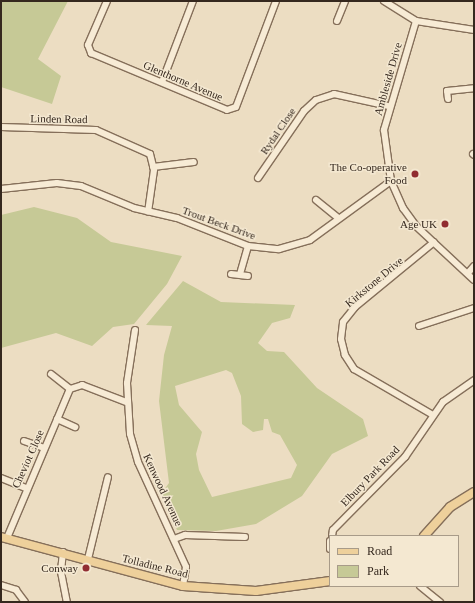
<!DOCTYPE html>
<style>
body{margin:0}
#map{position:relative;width:475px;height:603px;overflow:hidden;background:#ecddc2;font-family:"Times New Roman",serif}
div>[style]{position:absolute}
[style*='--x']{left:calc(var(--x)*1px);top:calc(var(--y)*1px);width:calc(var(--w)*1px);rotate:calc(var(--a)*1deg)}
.green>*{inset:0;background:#c6c996}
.roads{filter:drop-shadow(1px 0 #856f5a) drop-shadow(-1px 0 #856f5a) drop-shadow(0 1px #856f5a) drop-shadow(0 -1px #856f5a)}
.minor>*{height:6px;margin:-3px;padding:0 3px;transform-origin:3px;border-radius:3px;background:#f7ebd5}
.major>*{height:8px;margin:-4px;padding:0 4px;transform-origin:4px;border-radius:4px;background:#eed09b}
.dots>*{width:11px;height:11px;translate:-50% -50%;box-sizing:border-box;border:2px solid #f4e8d1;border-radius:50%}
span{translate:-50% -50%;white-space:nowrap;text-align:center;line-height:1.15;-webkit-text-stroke:3px #f4e8d1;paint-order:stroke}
.street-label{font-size:11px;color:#35281e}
.poi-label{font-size:11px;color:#35281e}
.right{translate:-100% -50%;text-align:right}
.frame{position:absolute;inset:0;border:2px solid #35281e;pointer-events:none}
.legend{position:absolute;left:329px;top:535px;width:130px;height:52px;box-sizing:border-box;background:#f4e8d1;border:1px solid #a89b89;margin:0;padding:5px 7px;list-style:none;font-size:12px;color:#35281e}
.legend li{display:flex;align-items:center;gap:8px;height:20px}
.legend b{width:20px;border:1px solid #a89b89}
</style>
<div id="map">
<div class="green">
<i style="clip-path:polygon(1px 1px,68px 1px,38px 59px,61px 76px,52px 104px,1px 87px)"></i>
<i style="clip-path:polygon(34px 207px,77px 218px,111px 242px,182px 256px,167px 284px,134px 324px,113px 327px,92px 346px,56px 333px,1px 348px,1px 215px)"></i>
<i style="clip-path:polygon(evenodd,183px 281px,221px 302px,295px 305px,290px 318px,272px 323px,258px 343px,267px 351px,284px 352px,317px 388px,363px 419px,368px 436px,332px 454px,302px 496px,256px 524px,216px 531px,177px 530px,161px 494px,169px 483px,159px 401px,164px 355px,172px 326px,146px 325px,183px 281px,226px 370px,232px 373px,241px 396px,242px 424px,253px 432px,263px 430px,264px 419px,268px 419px,272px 432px,280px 435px,297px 465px,291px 478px,212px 497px,199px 470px,196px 454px,202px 432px,179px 405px,175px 386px,226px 370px)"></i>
</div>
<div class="roads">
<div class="minor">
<i style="--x:107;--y:1;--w:48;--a:113.4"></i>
<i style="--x:88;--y:45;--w:9;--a:69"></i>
<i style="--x:91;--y:53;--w:147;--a:22.7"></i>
<i style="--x:227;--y:110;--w:9;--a:-18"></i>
<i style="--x:236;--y:107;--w:113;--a:-69.3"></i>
<i style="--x:384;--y:1;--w:38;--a:32"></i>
<i style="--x:416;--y:21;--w:59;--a:8.8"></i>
<i style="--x:337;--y:21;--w:22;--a:-68"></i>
<i style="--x:416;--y:21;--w:114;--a:106.4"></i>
<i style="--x:384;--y:130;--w:51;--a:82.2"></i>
<i style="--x:391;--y:181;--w:30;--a:66"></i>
<i style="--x:403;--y:208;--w:22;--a:54"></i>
<i style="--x:416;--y:226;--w:79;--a:43"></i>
<i style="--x:162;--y:82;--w:87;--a:-69.1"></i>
<i style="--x:448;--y:99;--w:8;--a:-97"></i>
<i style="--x:447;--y:91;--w:27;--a:-6"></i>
<i style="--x:1;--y:127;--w:95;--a:1.8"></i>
<i style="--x:96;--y:130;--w:59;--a:24"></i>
<i style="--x:150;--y:154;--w:16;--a:76"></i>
<i style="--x:154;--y:170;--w:42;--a:98.1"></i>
<i style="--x:473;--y:154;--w:1;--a:45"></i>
<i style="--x:153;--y:167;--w:41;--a:-7"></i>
<i style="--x:258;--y:178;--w:81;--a:-55.5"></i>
<i style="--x:304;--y:111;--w:16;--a:-43"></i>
<i style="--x:316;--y:100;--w:19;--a:-18"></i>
<i style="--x:334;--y:94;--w:55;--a:12.5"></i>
<i style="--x:1;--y:189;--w:56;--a:-6.1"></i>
<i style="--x:57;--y:183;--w:24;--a:7"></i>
<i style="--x:81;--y:186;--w:57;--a:22.5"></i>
<i style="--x:134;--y:208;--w:44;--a:13.1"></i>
<i style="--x:177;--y:218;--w:76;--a:21.5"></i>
<i style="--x:248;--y:246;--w:31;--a:6"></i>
<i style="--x:279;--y:249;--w:32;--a:-16"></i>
<i style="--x:310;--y:240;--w:100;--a:-36.1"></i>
<i style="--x:316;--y:200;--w:28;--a:39"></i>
<i style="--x:468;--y:273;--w:9;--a:-49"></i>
<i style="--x:231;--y:274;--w:17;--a:7"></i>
<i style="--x:240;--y:274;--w:29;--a:-74"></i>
<i style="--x:419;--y:326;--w:58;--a:-18.1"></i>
<i style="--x:135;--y:330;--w:54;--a:98.6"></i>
<i style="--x:127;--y:383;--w:51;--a:86.6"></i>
<i style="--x:130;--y:434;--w:29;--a:74"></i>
<i style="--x:138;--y:462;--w:115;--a:65.4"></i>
<i style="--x:186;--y:567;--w:19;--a:99"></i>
<i style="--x:51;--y:374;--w:24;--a:38"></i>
<i style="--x:433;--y:415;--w:91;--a:-149.8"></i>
<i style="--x:354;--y:369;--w:17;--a:-123"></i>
<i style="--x:345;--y:355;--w:16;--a:-104"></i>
<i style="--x:341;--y:339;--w:17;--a:-83"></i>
<i style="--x:343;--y:322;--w:19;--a:-51"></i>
<i style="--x:355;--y:307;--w:102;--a:-39.4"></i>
<i style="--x:57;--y:419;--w:20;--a:24"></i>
<i style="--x:24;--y:441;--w:21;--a:19"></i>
<i style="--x:1;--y:478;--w:27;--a:22"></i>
<i style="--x:332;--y:536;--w:6;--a:-81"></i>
<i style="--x:333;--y:530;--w:103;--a:-45.4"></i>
<i style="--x:405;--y:457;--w:67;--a:-55.4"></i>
<i style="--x:443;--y:402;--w:38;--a:-35"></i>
<i style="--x:7;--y:538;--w:162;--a:-67.1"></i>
<i style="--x:70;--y:389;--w:13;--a:-18"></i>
<i style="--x:82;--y:385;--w:47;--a:21.1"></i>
<i style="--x:174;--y:539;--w:12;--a:-20"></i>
<i style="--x:185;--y:535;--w:60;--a:1.9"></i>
<i style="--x:330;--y:541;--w:8;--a:90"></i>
<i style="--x:63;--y:552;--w:20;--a:96"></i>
<i style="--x:61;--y:572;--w:31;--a:79"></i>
<i style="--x:88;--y:559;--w:84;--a:-76.3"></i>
<i style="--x:1;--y:585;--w:16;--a:18"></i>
<i style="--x:16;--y:590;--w:15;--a:53"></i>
<i style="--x:420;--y:586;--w:26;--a:39"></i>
</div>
<div class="major">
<i style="--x:424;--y:536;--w:39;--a:-48"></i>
<i style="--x:450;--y:507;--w:28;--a:-32"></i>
<i style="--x:1;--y:537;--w:188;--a:15.1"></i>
<i style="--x:183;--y:586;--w:73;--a:3.9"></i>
<i style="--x:256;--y:591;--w:75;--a:-7.7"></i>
</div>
</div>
<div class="dots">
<i style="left:415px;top:174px;background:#912d32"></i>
<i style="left:445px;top:224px;background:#912d32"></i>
<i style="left:86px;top:568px;background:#912d32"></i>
</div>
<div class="street-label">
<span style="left:388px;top:79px;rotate:-74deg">Ambleside Drive</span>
<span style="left:183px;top:81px;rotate:23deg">Glenthorne Avenue</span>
<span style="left:59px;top:119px;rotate:1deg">Linden Road</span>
<span style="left:278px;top:131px;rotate:-56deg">Rydal Close</span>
<span style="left:219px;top:223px;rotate:20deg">Trout Beck Drive</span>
<span style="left:374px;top:282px;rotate:-40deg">Kirkstone Drive</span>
<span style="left:28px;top:459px;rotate:-66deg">Cheviot Close</span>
<span style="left:370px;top:476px;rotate:-46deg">Elbury Park Road</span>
<span style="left:163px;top:490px;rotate:65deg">Kenwood Avenue</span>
<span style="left:155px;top:566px;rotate:14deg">Tolladine Road</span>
</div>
<div class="poi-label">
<span class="right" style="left:407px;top:174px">The Co-operative<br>Food</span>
<span class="right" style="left:437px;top:224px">Age UK</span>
<span class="right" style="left:78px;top:568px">Conway</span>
</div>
<div class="frame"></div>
<ul class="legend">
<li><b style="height:5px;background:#eed09b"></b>Road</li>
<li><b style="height:11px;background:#c6c996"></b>Park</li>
</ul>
</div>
